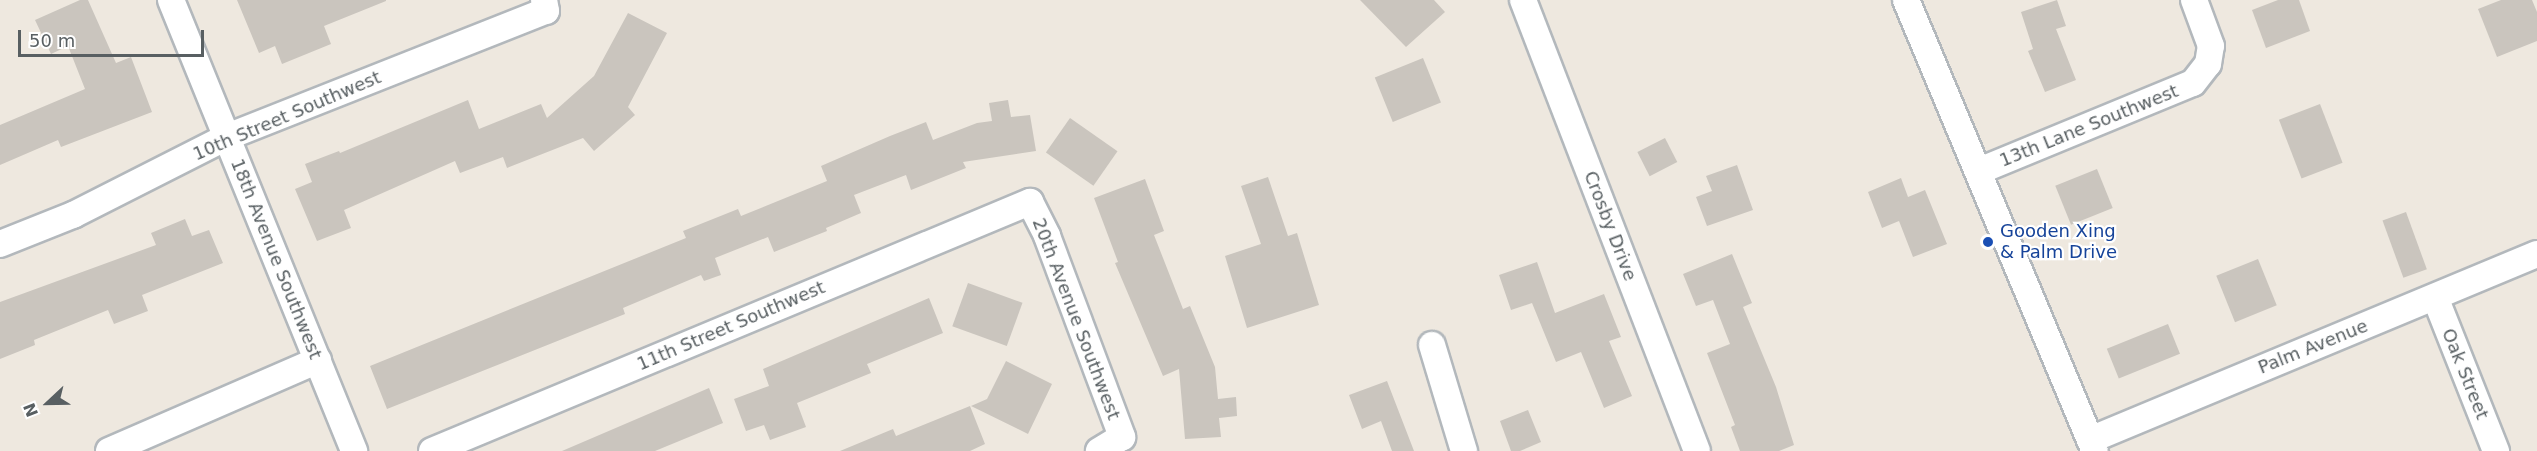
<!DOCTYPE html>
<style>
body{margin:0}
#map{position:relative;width:2537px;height:451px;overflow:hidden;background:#eee8df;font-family:"DejaVu Sans",sans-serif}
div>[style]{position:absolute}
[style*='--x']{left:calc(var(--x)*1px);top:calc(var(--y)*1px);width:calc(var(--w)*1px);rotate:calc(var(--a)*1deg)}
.building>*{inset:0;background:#cac5be;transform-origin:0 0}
.roads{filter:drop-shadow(2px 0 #b3b8bc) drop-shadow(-2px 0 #b3b8bc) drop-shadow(0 2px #b3b8bc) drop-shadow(0 -2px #b3b8bc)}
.street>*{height:26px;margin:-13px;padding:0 13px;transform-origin:13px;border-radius:13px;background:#fff}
.dots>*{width:16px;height:16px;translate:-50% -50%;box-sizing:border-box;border:3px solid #fff;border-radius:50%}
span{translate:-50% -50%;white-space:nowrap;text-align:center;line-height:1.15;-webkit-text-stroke:4.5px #fff;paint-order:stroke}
.street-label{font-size:18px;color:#585f62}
.transit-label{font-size:18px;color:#164399}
.left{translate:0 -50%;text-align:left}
.north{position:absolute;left:18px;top:373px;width:60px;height:60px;-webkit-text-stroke:4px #fff;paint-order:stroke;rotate:248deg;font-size:16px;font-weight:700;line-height:24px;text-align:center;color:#585f62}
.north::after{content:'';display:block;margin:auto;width:21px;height:27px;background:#585f62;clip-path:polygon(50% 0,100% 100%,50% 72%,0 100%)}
.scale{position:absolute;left:18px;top:30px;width:186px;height:27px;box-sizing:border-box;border:3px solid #585f62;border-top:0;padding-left:8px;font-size:18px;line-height:21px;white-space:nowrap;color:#585f62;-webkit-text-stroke:4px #fff;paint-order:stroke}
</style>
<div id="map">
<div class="building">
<i style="clip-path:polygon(80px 0,88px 0,116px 63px,131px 57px,152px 112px,61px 147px,58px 140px,0 165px,0 125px,85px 89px,68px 46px,51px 54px,35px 20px)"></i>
<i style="clip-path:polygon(237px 0,386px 0,386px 1px,324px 26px,331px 44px,282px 64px,275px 46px,259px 53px)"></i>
<i style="clip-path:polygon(1360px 0,1434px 0,1445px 12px,1406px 47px)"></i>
<i style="clip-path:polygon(2057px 0,2066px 26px,2056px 29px,2076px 80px,2045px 92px,2028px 51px,2033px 49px,2021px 12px)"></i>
<i style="clip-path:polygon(2278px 0,2299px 0,2310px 31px,2266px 48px,2252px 10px)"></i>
<i style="clip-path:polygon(2501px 0,2532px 0,2537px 12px,2537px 41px,2497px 57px,2478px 9px)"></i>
<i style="clip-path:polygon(628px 13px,667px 33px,628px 107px,635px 115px,594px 151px,583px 138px,507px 168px,503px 157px,460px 173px,455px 161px,344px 210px,351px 228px,317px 241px,295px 189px,312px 182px,305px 164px,339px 151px,340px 153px,468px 100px,479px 129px,541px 104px,547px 118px,594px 76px)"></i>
<i style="left:1423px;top:58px;width:48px;height:52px;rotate:68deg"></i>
<i style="clip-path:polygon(1008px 100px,1011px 117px,1030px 115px,1036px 151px,963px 162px,966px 168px,911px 190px,906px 175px,854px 195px,861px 213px,826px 228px,827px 231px,774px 252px,768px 237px,715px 258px,721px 275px,704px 281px,701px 275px,623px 308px,625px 314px,387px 409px,370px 366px,686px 238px,683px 231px,738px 209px,741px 216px,827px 181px,821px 166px,890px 136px,926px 122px,933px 140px,977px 123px,992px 121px,989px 103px)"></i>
<i style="left:2320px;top:104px;width:63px;height:44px;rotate:69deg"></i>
<i style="left:1070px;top:118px;width:58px;height:42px;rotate:35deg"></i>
<i style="left:1665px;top:138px;width:27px;height:31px;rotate:63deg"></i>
<i style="clip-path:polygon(1737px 165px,1753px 210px,1707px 226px,1696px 197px,1712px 191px,1706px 176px)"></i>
<i style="left:2097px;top:169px;width:42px;height:45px;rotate:68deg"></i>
<i style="clip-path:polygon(1268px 177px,1288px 236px,1297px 233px,1319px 305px,1247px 328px,1225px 256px,1261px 244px,1241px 186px)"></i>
<i style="clip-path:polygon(1901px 178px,1908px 197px,1925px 190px,1947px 244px,1913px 257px,1899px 221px,1882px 228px,1868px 192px)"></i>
<i style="clip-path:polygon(1145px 179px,1164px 231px,1154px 235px,1183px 309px,1190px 306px,1215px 367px,1218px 399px,1236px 397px,1237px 416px,1219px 418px,1221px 437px,1185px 439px,1179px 369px,1163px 376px,1115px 263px,1118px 262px,1094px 198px)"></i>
<i style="left:2406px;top:212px;width:61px;height:25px;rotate:70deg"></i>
<i style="clip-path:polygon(185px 219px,192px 236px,209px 230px,223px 263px,142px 295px,148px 311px,114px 324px,108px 310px,34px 340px,35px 345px,0 359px,0 302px,156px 245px,151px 233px)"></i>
<i style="clip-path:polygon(1732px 254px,1752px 303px,1743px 307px,1776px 387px,1794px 445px,1779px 451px,1740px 451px,1731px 427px,1735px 425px,1707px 353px,1730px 344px,1713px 300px,1696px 306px,1683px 274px)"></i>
<i style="left:2258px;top:259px;width:50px;height:45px;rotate:68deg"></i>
<i style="clip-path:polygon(1537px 262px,1555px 313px,1604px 294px,1621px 337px,1609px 341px,1632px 396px,1604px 408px,1581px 352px,1556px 362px,1532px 303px,1511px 310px,1499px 275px)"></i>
<i style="left:968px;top:283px;width:58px;height:46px;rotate:20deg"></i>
<i style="clip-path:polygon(929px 298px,943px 333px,867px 364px,871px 373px,797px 403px,806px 427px,770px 440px,764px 425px,746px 431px,734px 399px,769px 386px,763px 369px)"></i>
<i style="left:2168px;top:324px;width:32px;height:66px;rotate:68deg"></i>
<i style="clip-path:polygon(1006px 361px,1052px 384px,1028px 434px,971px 406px,987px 399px)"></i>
<i style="clip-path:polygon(1387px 381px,1414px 451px,1392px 451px,1381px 421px,1362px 429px,1349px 395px)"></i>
<i style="clip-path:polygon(709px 388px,723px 423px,655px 451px,562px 451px)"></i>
<i style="clip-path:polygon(970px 406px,985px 444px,970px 451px,840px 451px,893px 429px,896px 436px)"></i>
<i style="clip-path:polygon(1528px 410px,1541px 442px,1520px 451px,1511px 451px,1500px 421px)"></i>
</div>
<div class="roads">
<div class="street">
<i style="--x:171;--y:0;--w:487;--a:67.9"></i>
<i style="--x:1523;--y:0;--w:483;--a:68.9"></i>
<i style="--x:1906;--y:0;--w:489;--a:67.3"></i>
<i style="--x:1979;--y:171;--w:231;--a:-22.4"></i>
<i style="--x:2193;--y:83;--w:24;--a:-52"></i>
<i style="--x:2208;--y:64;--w:18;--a:-81"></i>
<i style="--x:2211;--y:46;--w:49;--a:-110.3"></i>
<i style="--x:0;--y:244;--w:79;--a:-21.7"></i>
<i style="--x:73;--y:215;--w:173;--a:-26.9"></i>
<i style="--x:227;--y:137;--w:343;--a:-21.6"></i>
<i style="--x:546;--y:11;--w:11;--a:-100"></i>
<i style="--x:2435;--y:297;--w:166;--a:68.4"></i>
<i style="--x:1432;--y:345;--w:111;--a:73.2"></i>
<i style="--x:2090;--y:440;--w:484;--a:-22.6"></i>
<i style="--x:109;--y:451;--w:228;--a:-23.5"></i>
<i style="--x:432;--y:451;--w:648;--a:-22.61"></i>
<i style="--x:1030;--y:202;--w:38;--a:63"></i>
<i style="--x:1047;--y:236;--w:215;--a:69.5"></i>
<i style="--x:1122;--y:437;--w:27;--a:149"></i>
</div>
</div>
<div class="dots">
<i style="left:1988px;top:242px;background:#1a4fb4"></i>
</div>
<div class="street-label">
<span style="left:287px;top:116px;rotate:-23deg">10th Street Southwest</span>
<span style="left:2089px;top:126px;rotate:-22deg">13th Lane Southwest</span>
<span style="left:1610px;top:226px;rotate:69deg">Crosby Drive</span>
<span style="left:276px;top:259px;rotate:68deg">18th Avenue Southwest</span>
<span style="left:1076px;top:319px;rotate:69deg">20th Avenue Southwest</span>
<span style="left:731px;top:326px;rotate:-23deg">11th Street Southwest</span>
<span style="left:2313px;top:347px;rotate:-22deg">Palm Avenue</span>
<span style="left:2465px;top:374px;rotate:68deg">Oak Street</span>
</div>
<div class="transit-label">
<span class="left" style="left:2000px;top:242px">Gooden Xing<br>&amp; Palm Drive</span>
</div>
<div class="north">N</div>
<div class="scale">50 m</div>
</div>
